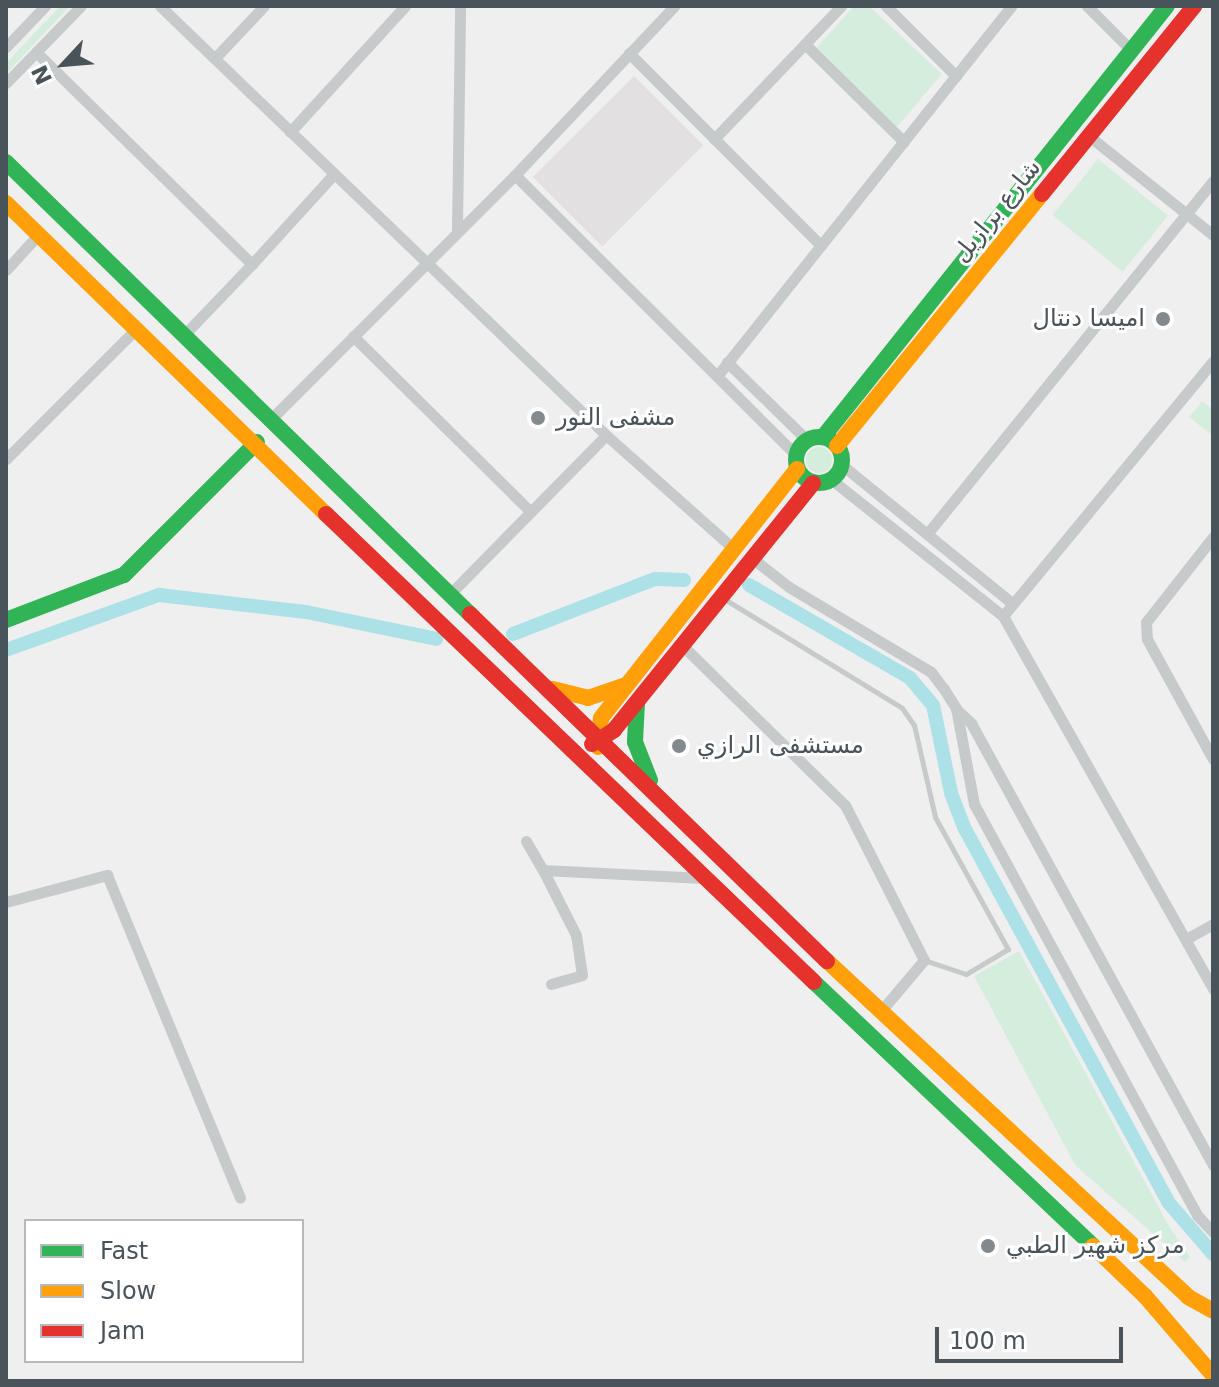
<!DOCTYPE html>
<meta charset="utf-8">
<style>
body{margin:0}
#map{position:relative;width:1219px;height:1387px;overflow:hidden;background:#f0efef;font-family:"DejaVu Sans","Noto Sans Arabic",sans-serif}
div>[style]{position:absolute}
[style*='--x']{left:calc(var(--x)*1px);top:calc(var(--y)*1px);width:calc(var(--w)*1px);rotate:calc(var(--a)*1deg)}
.education>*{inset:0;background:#e2e0e1;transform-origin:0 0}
.green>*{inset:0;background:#d5eddc;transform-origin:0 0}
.round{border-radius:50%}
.canal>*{height:14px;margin:-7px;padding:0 7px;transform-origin:7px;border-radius:7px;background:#ace1e8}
.lane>*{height:5px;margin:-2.5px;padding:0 2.5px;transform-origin:2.5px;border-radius:2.5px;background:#c6cacb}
.street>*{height:11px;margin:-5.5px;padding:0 5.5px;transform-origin:5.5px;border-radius:5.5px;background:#c6cacb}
.fast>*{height:16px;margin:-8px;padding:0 8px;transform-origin:8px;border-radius:8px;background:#30b455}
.fast>.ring{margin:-8px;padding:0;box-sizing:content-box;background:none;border:16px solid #30b455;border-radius:50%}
.slow>*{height:16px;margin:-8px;padding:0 8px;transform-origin:8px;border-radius:8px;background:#ff9f0a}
.jam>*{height:16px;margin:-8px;padding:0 8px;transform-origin:8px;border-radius:8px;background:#e5322d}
.dots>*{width:22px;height:22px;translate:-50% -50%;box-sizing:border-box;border:4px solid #fff;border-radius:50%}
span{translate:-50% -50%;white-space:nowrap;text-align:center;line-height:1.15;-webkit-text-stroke:6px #fff;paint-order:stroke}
.street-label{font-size:24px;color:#48535a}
.poi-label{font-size:24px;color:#48535a}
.right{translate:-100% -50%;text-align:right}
.left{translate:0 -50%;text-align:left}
.frame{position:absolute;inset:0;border:8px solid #48535a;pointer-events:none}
.legend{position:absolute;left:24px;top:1219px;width:280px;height:144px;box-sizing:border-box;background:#fff;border:2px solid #b6babd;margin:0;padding:10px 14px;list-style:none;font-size:24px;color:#48535a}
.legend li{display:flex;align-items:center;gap:16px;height:40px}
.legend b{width:40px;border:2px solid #b6babd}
.north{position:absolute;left:24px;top:24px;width:80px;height:80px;-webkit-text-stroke:6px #fff;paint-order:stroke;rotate:244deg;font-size:22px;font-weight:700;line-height:32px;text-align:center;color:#48535a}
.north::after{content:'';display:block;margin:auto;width:28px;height:36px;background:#48535a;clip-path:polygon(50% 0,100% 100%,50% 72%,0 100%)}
.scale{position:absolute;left:935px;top:1327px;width:188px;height:36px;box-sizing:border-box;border:4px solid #48535a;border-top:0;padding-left:10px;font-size:24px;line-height:28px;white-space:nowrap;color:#48535a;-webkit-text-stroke:6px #fff;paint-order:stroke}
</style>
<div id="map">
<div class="education">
<i style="left:634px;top:76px;width:98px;height:143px;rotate:45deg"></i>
</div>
<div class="green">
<i style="clip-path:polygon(60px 6px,70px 6px,6px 74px,6px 63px)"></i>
<i style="clip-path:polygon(854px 6px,869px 6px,942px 74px,896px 128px,817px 47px)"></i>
<i style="left:1098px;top:159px;width:90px;height:72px;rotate:39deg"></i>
<i style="clip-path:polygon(1202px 401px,1213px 410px,1213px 436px,1189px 417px)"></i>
<i class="round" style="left:806px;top:447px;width:26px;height:26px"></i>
<i style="clip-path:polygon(1019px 951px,1170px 1228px,1190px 1257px,1185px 1262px,1075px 1165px,974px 976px)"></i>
</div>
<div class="canal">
<i style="--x:749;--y:585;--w:186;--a:30"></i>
<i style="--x:910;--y:678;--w:35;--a:50"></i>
<i style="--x:933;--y:705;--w:90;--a:78.4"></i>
<i style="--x:951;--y:793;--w:39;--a:69"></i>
<i style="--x:965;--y:829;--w:425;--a:61.4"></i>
<i style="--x:1168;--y:1202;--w:69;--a:49.1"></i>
<i style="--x:513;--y:634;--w:152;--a:-21.2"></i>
<i style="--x:655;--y:579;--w:29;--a:2"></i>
<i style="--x:6;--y:650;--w:163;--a:-19.8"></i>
<i style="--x:159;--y:595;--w:148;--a:6.6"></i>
<i style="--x:306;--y:612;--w:133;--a:11.7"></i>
</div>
<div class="lane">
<i style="--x:726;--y:600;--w:206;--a:31.5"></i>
<i style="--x:902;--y:708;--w:21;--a:55"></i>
<i style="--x:914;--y:725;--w:94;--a:77.1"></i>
<i style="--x:935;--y:817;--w:151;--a:61.1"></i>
<i style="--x:1008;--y:949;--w:49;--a:149.2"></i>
<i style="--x:966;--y:974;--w:44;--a:-161.6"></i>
</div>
<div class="street">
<i style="--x:160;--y:6;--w:619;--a:43.89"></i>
<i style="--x:606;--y:435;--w:170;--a:41.7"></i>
<i style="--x:886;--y:6;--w:99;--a:45"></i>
<i style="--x:1087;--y:6;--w:62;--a:45"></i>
<i style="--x:805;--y:44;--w:139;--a:44.7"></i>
<i style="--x:6;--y:47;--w:57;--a:-46.4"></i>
<i style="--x:36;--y:52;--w:303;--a:44.5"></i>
<i style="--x:252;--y:264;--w:98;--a:133.8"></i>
<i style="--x:629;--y:53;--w:272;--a:45.1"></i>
<i style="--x:215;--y:58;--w:71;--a:-46.7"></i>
<i style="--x:6;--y:83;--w:107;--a:-45.8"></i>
<i style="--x:290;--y:132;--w:171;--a:-47.6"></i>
<i style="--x:1089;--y:136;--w:159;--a:38.6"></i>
<i style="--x:714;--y:139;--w:184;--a:-46.3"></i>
<i style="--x:515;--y:175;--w:397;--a:44.9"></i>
<i style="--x:457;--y:230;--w:224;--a:-89.2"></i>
<i style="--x:252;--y:264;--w:120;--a:-47.7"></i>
<i style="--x:6;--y:270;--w:47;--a:-47.6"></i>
<i style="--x:353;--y:336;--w:250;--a:44.7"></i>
<i style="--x:727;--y:362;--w:112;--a:44.3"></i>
<i style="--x:717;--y:376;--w:473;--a:-51.5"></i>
<i style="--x:271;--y:419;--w:345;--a:-45"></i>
<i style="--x:515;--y:175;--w:232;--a:-46.7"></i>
<i style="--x:6;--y:459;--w:184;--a:-45"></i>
<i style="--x:842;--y:465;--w:219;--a:39.1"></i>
<i style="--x:832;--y:480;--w:218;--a:38.5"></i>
<i style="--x:1003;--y:616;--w:428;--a:60.6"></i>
<i style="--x:927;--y:534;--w:454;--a:-51"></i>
<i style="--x:1213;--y:537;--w:108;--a:128.2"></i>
<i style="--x:1146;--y:622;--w:17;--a:87"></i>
<i style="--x:1147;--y:639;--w:137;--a:61.2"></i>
<i style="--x:752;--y:558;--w:47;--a:38.1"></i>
<i style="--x:789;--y:587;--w:165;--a:30.9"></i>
<i style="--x:931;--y:672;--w:21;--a:53"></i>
<i style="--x:944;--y:689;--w:22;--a:58"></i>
<i style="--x:956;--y:708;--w:98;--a:79.4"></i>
<i style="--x:974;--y:804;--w:468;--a:61.5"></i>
<i style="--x:1197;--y:1215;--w:23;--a:47"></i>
<i style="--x:449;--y:595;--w:224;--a:-45.5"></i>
<i style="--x:1003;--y:616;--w:330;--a:-50.5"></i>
<i style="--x:683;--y:646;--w:227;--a:44.5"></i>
<i style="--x:845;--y:805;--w:174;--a:63"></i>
<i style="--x:924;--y:960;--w:68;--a:130.2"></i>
<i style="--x:956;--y:709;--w:21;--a:43"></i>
<i style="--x:971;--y:723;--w:504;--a:61.3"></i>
<i style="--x:526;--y:841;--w:34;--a:60"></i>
<i style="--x:6;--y:902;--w:105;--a:-15"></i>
<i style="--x:107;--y:875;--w:349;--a:67.6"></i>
<i style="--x:1186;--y:939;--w:31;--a:-29"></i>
<i style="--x:551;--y:984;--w:32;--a:-16"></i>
<i style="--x:582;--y:975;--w:40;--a:-98.5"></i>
<i style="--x:576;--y:935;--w:73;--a:-116.9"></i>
<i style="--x:543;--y:870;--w:160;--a:2.9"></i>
</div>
<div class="fast">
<i style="--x:6;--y:162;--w:648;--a:44.25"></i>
<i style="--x:823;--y:437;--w:551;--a:-51.41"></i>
<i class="ring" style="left:796px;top:437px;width:30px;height:30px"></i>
<i style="--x:6;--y:620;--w:126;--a:-20.9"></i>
<i style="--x:124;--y:575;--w:188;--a:-45"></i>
<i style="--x:637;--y:702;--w:40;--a:92.9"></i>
<i style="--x:635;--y:742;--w:41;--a:68.5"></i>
<i style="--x:814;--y:982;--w:384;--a:43.4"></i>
</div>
<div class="slow">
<i style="--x:6;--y:203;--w:446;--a:44.2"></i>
<i style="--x:837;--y:446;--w:325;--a:-50.9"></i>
<i style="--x:553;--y:689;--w:36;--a:14"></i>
<i style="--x:588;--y:698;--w:39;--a:-19"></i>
<i style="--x:598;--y:747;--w:29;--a:-84"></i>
<i style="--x:601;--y:718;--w:317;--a:-51.8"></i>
<i style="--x:827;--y:961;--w:493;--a:42.9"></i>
<i style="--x:1188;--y:1297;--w:29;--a:29"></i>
<i style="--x:1093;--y:1246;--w:72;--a:43.9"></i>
<i style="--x:1145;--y:1296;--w:104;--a:49.3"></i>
</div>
<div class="jam">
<i style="--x:1042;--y:194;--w:242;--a:-51"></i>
<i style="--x:326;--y:514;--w:676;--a:43.8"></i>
<i style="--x:470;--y:614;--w:498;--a:44.2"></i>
<i style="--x:592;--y:744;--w:26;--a:-32"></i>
<i style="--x:614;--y:730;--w:317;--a:-51.1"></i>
</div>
<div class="dots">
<i style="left:1163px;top:319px;background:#838a8e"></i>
<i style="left:538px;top:418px;background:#838a8e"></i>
<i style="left:679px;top:746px;background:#838a8e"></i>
<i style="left:988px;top:1246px;background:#838a8e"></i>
</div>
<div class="street-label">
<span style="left:997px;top:211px;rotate:-51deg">شارع برازيل</span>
</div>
<div class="poi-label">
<span class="right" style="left:1145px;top:319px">اميسا دنتال</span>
<span class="left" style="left:556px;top:418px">مشفى النور</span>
<span class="left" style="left:697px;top:746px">مستشفى الرازي</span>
<span class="left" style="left:1006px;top:1246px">مركز شهير الطبي</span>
</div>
<div class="frame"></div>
<ul class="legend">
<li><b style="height:10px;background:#30b455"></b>Fast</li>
<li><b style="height:10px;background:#ff9f0a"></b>Slow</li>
<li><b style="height:10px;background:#e5322d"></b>Jam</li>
</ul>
<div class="north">N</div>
<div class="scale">100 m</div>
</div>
